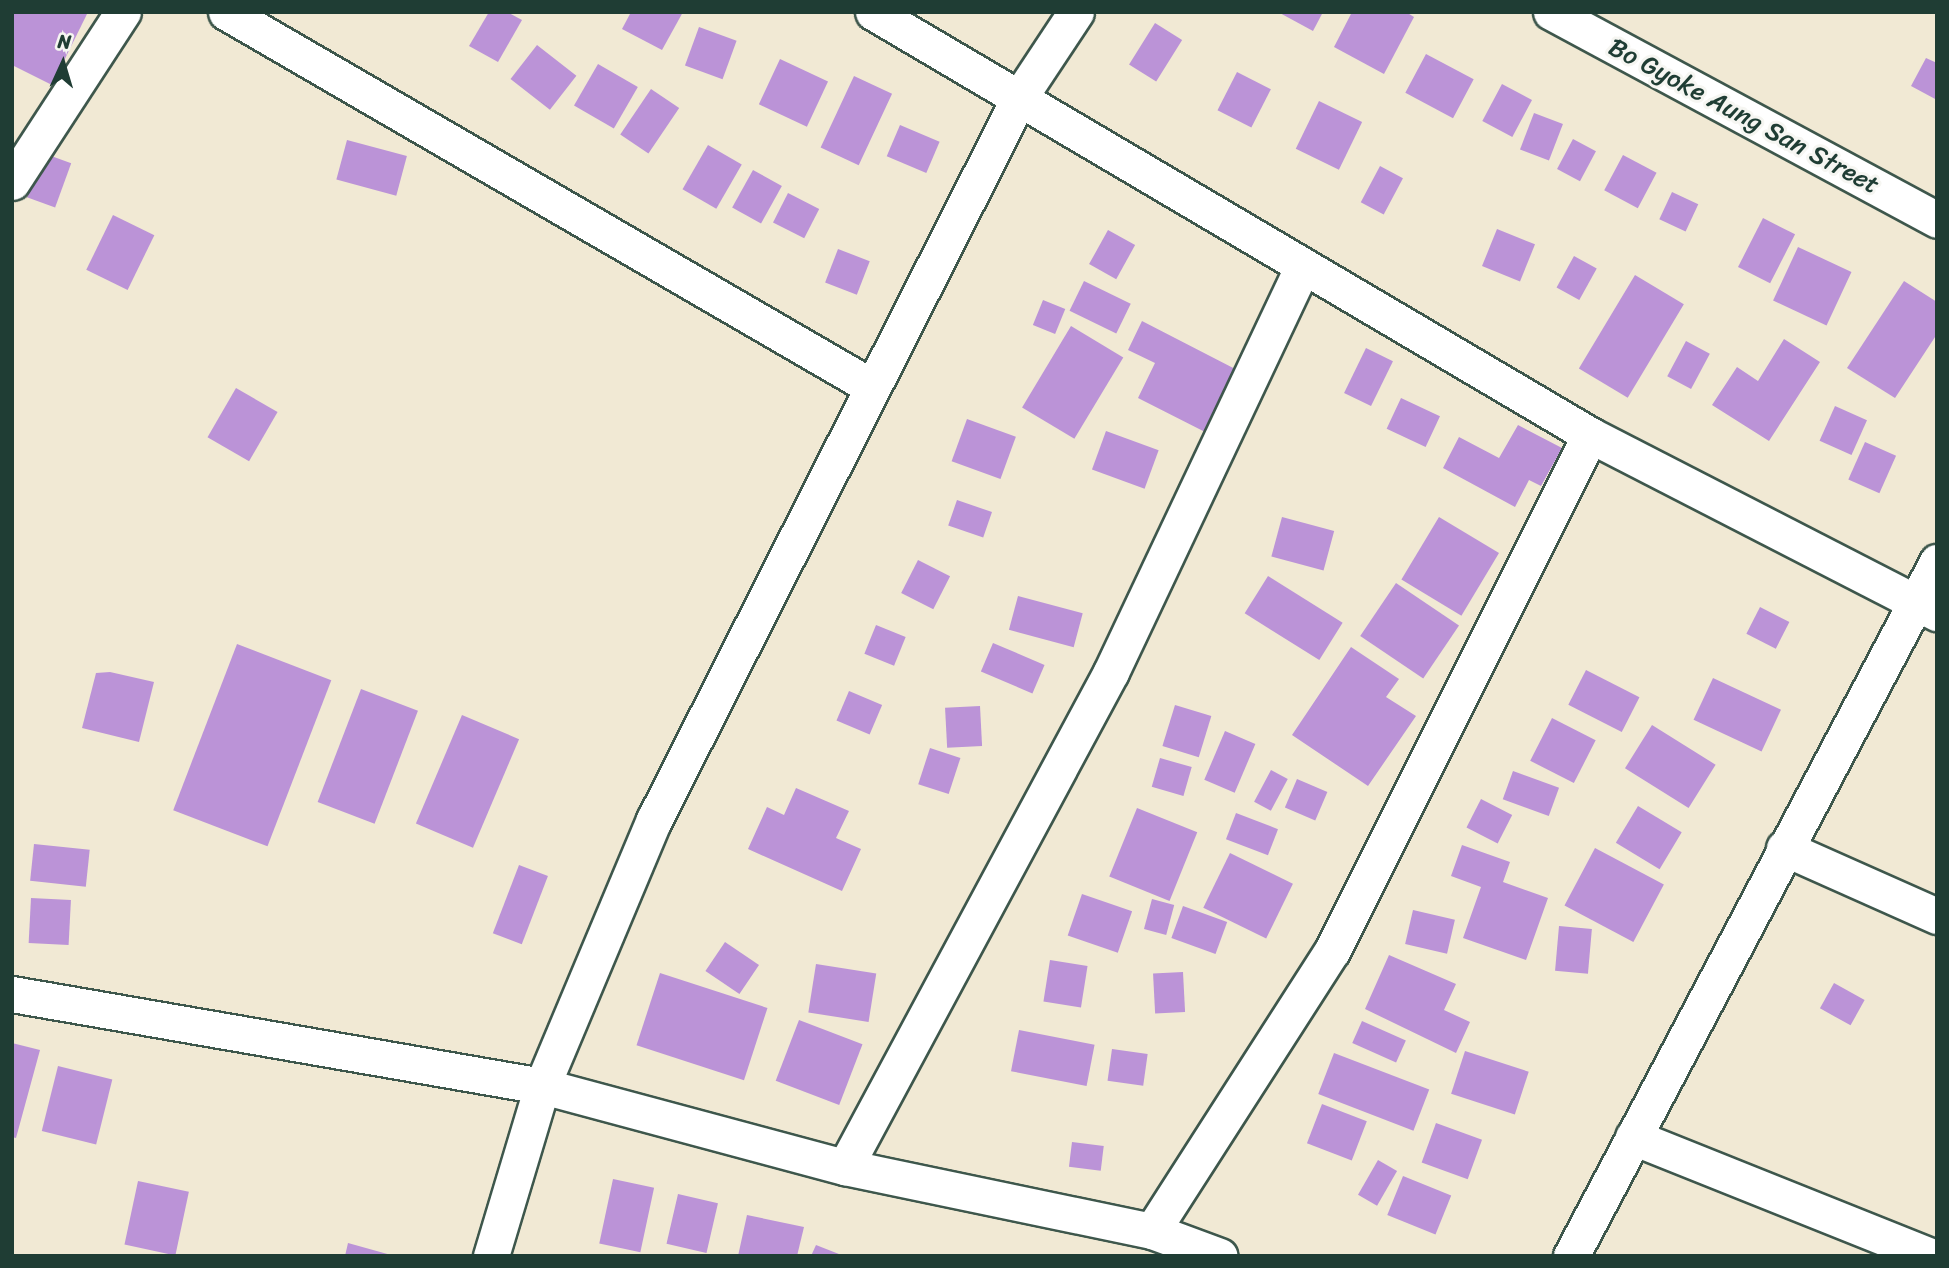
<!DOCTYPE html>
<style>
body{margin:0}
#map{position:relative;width:1949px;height:1268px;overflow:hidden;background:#f1e9d4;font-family:Sriracha,sans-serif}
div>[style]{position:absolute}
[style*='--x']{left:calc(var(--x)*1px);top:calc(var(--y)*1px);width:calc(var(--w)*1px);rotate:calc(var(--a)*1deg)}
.building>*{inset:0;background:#bb93d7;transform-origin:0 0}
.roads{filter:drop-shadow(2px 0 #3e574c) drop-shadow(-2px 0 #3e574c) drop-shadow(0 2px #3e574c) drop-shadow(0 -2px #3e574c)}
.minor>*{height:35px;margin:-17.5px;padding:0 17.5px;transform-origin:17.5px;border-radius:17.5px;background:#fff}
span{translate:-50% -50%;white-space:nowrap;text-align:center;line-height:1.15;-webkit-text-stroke:6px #f6f6f2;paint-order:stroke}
.street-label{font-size:26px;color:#1f3d34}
.frame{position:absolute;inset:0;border:14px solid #1f3d34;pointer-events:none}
.north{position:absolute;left:28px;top:28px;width:70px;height:70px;-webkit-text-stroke:5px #f6f6f2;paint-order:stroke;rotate:4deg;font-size:19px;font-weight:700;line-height:28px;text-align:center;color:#1f3d34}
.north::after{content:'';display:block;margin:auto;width:24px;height:32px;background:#1f3d34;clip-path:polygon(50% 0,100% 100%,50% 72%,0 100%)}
</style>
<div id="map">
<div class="building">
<i style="clip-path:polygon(12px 12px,88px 12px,52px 85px,12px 65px)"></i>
<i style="clip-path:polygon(489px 12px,507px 12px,522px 20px,498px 62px,469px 46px)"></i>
<i style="clip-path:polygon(631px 12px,683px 12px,662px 50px,622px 29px)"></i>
<i style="clip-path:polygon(1278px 12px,1323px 12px,1313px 31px)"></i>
<i style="clip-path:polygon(1352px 12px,1406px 12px,1414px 17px,1384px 74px,1334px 47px)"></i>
<i style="left:1155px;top:23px;width:32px;height:49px;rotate:32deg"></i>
<i style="left:699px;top:27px;width:40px;height:41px;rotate:20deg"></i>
<i style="left:537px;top:45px;width:50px;height:43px;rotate:38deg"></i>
<i style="left:1426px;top:54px;width:54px;height:44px;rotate:28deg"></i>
<i style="clip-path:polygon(1926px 58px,1937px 63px,1937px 100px,1911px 86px)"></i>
<i style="left:780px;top:59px;width:53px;height:50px;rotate:25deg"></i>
<i style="left:598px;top:64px;width:46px;height:48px;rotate:30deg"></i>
<i style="left:1237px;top:72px;width:38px;height:43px;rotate:27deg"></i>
<i style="left:854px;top:76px;width:42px;height:79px;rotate:25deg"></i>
<i style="left:1502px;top:84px;width:34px;height:42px;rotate:28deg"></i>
<i style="left:651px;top:89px;width:34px;height:55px;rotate:34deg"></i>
<i style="left:1319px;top:101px;width:48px;height:53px;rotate:26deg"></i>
<i style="left:1534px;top:113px;width:31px;height:39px;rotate:21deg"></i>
<i style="left:900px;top:125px;width:43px;height:34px;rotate:23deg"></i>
<i style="left:1573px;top:139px;width:26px;height:34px;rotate:28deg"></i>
<i style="left:347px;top:140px;width:62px;height:41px;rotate:15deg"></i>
<i style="left:708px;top:145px;width:39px;height:51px;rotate:30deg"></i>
<i style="left:43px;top:153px;width:30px;height:47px;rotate:20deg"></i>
<i style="left:1623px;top:155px;width:38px;height:40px;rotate:28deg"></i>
<i style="left:1380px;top:166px;width:26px;height:41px;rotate:28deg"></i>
<i style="left:753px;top:170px;width:33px;height:43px;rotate:29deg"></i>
<i style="left:1672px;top:192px;width:29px;height:30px;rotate:25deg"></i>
<i style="left:788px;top:193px;width:35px;height:33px;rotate:27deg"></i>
<i style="left:113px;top:215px;width:46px;height:61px;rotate:26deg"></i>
<i style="left:1763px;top:218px;width:36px;height:55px;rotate:27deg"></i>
<i style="left:1497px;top:229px;width:41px;height:40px;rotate:22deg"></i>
<i style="left:1108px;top:230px;width:31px;height:39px;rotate:29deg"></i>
<i style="left:1798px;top:247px;width:59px;height:59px;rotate:25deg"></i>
<i style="left:838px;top:249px;width:34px;height:36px;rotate:21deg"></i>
<i style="left:1574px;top:256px;width:26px;height:36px;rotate:29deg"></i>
<i style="left:1635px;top:275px;width:57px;height:109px;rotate:31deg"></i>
<i style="left:1084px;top:281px;width:52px;height:33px;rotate:26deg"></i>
<i style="clip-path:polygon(1904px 281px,1937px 302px,1937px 334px,1895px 398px,1847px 368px)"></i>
<i style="left:1043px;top:300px;width:24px;height:27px;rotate:22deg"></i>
<i style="clip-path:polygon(1142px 321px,1241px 372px,1209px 434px,1138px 398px,1155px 363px,1128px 350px)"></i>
<i style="left:1071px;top:326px;width:61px;height:95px;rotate:31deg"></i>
<i style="clip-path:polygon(1784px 339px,1820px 362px,1769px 441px,1712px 405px,1737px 367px,1758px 381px)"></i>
<i style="left:1686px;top:341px;width:27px;height:40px;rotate:28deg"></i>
<i style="left:1366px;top:348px;width:30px;height:50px;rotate:26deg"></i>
<i style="left:236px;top:388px;width:48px;height:57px;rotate:30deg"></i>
<i style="left:1401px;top:398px;width:43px;height:34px;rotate:25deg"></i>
<i style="left:1835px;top:406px;width:35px;height:38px;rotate:24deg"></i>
<i style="left:967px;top:419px;width:52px;height:45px;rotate:20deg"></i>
<i style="clip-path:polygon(1518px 425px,1562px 448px,1541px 486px,1529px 480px,1515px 507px,1443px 468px,1459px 437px,1499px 458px)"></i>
<i style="left:1106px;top:431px;width:56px;height:41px;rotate:20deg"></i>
<i style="left:1865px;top:442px;width:34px;height:41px;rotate:24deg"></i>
<i style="left:957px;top:500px;width:37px;height:27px;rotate:19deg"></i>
<i style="left:1282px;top:517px;width:54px;height:41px;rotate:15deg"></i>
<i style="left:1439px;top:517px;width:70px;height:73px;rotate:31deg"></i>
<i style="left:918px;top:560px;width:36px;height:37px;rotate:27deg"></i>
<i style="left:1268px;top:576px;width:88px;height:44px;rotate:32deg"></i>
<i style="left:1396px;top:583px;width:76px;height:64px;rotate:34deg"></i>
<i style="left:1018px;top:596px;width:67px;height:35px;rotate:15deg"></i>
<i style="left:1760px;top:607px;width:33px;height:30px;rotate:27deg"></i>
<i style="left:876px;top:625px;width:32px;height:31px;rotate:22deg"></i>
<i style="left:993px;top:643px;width:56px;height:31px;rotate:23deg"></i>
<i style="left:237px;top:644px;width:101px;height:178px;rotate:21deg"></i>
<i style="clip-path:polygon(1351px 647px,1399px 679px,1386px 697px,1416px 716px,1368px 786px,1292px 735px)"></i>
<i style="left:1586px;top:670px;width:60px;height:39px;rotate:27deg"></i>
<i style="clip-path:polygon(110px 672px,154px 682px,139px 742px,82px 728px,96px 673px)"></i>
<i style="left:1713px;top:678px;width:75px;height:46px;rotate:25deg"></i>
<i style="left:361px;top:689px;width:61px;height:121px;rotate:21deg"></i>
<i style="left:849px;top:691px;width:36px;height:32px;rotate:23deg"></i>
<i style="left:1175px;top:705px;width:38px;height:43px;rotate:17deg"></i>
<i style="left:980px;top:706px;width:40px;height:35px;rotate:87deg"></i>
<i style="left:462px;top:715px;width:62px;height:118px;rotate:23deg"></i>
<i style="left:1552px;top:718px;width:49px;height:48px;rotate:27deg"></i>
<i style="left:1652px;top:725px;width:75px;height:51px;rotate:32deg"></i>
<i style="left:1225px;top:731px;width:33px;height:53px;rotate:23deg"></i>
<i style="left:930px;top:748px;width:32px;height:38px;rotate:18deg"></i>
<i style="left:1160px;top:758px;width:33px;height:30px;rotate:16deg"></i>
<i style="left:1271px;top:770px;width:19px;height:36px;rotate:28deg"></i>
<i style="left:1513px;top:771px;width:49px;height:30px;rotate:20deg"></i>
<i style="left:1297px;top:779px;width:33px;height:31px;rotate:23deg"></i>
<i style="clip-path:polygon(796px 788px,849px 811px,836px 838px,861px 849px,842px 891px,748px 849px,767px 807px,784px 815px)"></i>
<i style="left:1481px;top:799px;width:35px;height:32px;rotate:27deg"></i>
<i style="left:1638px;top:806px;width:51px;height:43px;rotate:31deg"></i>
<i style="left:1137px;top:808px;width:65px;height:74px;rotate:22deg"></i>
<i style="left:1236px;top:813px;width:45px;height:28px;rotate:21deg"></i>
<i style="left:34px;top:844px;width:56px;height:37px;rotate:6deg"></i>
<i style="clip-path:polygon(1462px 845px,1510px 862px,1503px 882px,1548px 898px,1526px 960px,1463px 938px,1481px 887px,1451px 876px)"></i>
<i style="left:1595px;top:848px;width:78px;height:65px;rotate:28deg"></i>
<i style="left:1230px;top:853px;width:70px;height:61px;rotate:26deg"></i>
<i style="left:519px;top:865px;width:31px;height:73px;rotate:21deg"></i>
<i style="left:1082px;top:894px;width:53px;height:44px;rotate:19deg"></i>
<i style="left:31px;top:898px;width:40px;height:45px;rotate:3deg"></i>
<i style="left:1152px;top:899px;width:23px;height:31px;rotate:15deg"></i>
<i style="left:1183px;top:906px;width:47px;height:34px;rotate:20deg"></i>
<i style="left:1413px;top:910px;width:43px;height:35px;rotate:13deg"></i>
<i style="left:1559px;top:926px;width:33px;height:45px;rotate:5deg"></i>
<i style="left:725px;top:942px;width:41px;height:35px;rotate:34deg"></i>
<i style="clip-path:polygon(1389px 955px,1456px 984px,1444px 1010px,1470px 1022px,1456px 1053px,1365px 1009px)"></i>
<i style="left:1050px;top:960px;width:38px;height:42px;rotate:9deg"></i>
<i style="left:816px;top:964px;width:61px;height:49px;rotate:9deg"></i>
<i style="left:1183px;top:972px;width:40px;height:30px;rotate:87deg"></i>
<i style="left:660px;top:973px;width:113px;height:76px;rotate:18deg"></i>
<i style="left:1834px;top:983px;width:35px;height:29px;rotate:29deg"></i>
<i style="left:799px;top:1020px;width:68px;height:65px;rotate:21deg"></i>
<i style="left:1362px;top:1021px;width:48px;height:24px;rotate:24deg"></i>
<i style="left:1019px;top:1030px;width:77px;height:42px;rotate:11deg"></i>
<i style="clip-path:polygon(12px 1043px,40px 1050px,16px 1138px,12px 1137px)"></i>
<i style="left:1112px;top:1049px;width:36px;height:32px;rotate:8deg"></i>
<i style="left:1465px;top:1051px;width:67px;height:45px;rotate:18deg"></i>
<i style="left:1334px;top:1053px;width:102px;height:44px;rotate:21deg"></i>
<i style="left:58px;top:1066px;width:56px;height:67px;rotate:14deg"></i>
<i style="left:1322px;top:1104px;width:48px;height:42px;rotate:21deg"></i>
<i style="left:1436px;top:1123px;width:49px;height:42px;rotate:20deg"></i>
<i style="left:1072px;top:1142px;width:32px;height:25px;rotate:7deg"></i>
<i style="left:1378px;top:1160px;width:22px;height:40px;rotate:30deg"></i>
<i style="left:1403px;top:1176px;width:52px;height:42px;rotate:22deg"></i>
<i style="left:613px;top:1179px;width:42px;height:66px;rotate:12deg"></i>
<i style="left:138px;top:1181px;width:52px;height:65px;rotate:12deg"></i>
<i style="left:678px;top:1194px;width:41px;height:51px;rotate:13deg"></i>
<i style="clip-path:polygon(747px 1215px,804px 1227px,797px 1256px,738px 1256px)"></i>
<i style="clip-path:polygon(348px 1243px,391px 1255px,391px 1256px,345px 1256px)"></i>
<i style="clip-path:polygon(816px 1245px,844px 1256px,811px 1256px)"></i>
</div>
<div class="roads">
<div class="minor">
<i style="--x:226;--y:12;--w:747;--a:30.13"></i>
<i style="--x:873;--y:12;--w:832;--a:30.54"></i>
<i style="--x:1590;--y:435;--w:390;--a:27.2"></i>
<i style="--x:1551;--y:12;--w:438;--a:28.3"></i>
<i style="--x:12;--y:182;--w:203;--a:-56.9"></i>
<i style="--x:1784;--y:848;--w:167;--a:24"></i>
<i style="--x:12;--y:994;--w:538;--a:9.85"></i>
<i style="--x:542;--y:1086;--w:314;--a:15"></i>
<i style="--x:845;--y:1167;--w:314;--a:11.8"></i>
<i style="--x:1152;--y:1231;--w:72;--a:20.2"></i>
<i style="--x:1633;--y:1137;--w:321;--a:21.8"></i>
<i style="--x:845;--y:1167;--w:562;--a:-61.75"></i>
<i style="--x:1111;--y:672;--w:449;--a:-64.7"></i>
<i style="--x:1152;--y:1231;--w:333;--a:-57.3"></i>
<i style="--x:1332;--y:951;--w:577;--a:-63.43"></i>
<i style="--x:491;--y:1256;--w:177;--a:-73.3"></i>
<i style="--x:542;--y:1086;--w:289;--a:-67.2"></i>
<i style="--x:654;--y:820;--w:809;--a:-63.18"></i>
<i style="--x:1019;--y:98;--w:103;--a:-56.5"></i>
<i style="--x:1571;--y:1256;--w:785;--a:-62.19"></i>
</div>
</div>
<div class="street-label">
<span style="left:1744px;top:116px;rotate:28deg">Bo Gyoke Aung San Street</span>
</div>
<div class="frame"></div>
<div class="north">N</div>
</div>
